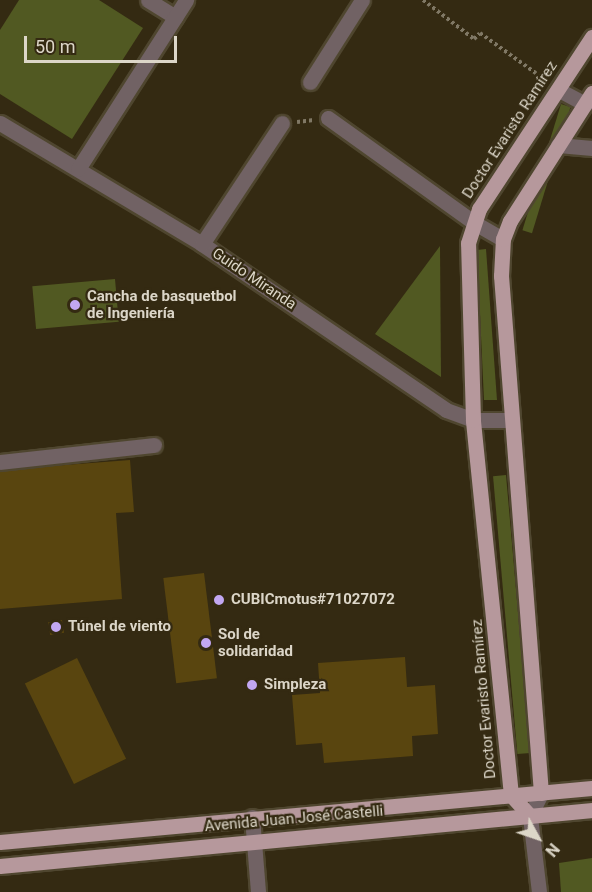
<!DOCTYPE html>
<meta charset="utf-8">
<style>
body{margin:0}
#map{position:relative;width:592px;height:892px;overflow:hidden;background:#342a12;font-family:Roboto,sans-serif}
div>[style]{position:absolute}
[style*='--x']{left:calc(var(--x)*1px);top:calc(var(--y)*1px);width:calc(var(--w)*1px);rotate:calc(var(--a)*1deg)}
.green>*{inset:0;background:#515922;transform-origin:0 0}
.building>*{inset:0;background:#59450f;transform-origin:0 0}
.path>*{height:4px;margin-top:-2px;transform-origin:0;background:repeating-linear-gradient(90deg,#807865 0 3px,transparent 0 6px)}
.roads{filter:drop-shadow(2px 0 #4f462f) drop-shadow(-2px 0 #4f462f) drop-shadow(0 2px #4f462f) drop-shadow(0 -2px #4f462f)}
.minor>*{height:15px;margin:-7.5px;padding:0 7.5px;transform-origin:7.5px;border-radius:7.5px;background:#716264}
.major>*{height:15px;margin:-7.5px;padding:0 7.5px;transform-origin:7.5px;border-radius:7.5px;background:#b6989c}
.dots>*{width:16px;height:16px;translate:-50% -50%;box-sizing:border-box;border:3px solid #342a12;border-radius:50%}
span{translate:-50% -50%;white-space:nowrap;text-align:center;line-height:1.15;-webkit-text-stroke:4.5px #342a12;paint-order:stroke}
.street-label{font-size:15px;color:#dcd6c8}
.poi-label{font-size:15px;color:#dcd6c8;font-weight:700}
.left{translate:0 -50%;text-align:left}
.north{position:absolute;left:508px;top:808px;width:60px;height:60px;-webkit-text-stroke:4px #342a12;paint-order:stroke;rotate:130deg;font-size:16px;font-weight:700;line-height:24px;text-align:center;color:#dcd6c8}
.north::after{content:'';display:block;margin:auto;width:21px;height:27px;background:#dcd6c8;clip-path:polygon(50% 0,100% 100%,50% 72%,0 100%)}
.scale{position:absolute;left:24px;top:36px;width:153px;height:27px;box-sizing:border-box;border:3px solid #dcd6c8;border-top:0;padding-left:8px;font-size:18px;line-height:21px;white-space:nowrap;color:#dcd6c8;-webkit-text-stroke:4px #342a12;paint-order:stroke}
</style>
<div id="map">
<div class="green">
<i style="clip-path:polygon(19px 0,99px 0,143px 28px,72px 139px,0 94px,0 30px)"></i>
<i style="left:561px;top:104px;width:10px;height:132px;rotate:17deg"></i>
<i style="clip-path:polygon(440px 246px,441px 377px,375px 334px)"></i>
<i style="clip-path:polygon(486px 249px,497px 400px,484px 400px,477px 250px)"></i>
<i style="left:115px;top:279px;width:43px;height:83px;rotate:85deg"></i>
<i style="left:506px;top:475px;width:279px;height:13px;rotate:85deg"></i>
<i style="clip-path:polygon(592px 858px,592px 892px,561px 892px,559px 863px)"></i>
</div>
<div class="building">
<i style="clip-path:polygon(130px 460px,134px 512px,116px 513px,122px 599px,0 609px,0 470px)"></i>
<i style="left:204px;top:573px;width:106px;height:41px;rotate:83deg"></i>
<i style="left:62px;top:620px;width:13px;height:14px;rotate:81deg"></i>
<i style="clip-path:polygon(405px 657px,407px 687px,435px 685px,438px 734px,412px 736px,413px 756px,324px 763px,322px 743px,296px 745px,292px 695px,320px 693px,318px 663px)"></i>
<i style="left:77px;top:658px;width:112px;height:58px;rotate:64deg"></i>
</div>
<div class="path">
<i style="--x:423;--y:0;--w:64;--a:37.4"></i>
<i style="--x:474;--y:39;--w:8;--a:-45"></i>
<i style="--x:480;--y:33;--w:79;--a:35.7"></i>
<i style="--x:297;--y:122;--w:17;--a:-7"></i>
</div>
<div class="roads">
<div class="minor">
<i style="--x:148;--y:0;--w:32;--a:32"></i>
<i style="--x:310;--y:82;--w:97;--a:-57.6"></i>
<i style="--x:559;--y:90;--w:30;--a:28"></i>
<i style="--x:328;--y:118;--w:178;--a:35.6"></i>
<i style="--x:473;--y:222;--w:34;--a:30"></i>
<i style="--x:0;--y:123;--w:235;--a:30.9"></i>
<i style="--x:202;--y:244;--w:295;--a:34.2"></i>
<i style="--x:446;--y:410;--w:29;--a:20"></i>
<i style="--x:473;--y:420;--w:38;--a:0"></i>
<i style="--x:558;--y:145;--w:34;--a:5"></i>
<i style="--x:78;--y:169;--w:201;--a:-57.4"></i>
<i style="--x:202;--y:244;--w:145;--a:-56.5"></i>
<i style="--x:0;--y:462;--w:155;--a:-6.3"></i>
<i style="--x:252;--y:817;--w:75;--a:85.4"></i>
<i style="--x:539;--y:892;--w:77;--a:-96.8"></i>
<i style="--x:530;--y:816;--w:25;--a:-64"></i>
</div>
<div class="major">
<i style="--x:541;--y:793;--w:519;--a:-94.42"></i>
<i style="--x:501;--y:276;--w:37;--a:-87"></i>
<i style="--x:503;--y:239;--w:19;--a:-69"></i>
<i style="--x:510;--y:221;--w:152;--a:-57.4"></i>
<i style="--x:530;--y:816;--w:28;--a:-132"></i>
<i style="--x:511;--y:795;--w:377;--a:-95.8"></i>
<i style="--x:473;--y:420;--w:177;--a:-91.6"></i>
<i style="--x:468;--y:243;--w:36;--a:-72"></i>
<i style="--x:479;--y:209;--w:206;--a:-56.7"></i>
<i style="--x:0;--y:842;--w:594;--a:-5.21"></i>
<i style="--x:0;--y:866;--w:595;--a:-5.4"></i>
</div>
</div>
<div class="dots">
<i style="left:75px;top:305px;background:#c2a7f2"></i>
<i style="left:219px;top:600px;background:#c2a7f2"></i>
<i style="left:56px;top:627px;background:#c2a7f2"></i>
<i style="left:206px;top:643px;background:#c2a7f2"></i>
<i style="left:252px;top:685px;background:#c2a7f2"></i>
</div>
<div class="street-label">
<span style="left:510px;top:130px;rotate:-57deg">Doctor Evaristo Ramírez</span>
<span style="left:254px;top:279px;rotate:34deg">Guido Miranda</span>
<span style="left:484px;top:699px;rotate:-95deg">Doctor Evaristo Ramírez</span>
<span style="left:294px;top:819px;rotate:-5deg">Avenida Juan José Castelli</span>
</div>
<div class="poi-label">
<span class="left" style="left:87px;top:305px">Cancha de basquetbol<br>de Ingeniería</span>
<span class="left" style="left:231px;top:600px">CUBICmotus#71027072</span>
<span class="left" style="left:68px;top:627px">Túnel de viento</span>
<span class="left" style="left:218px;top:643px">Sol de<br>solidaridad</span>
<span class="left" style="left:264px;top:685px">Simpleza</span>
</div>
<div class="north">N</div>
<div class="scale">50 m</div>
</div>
